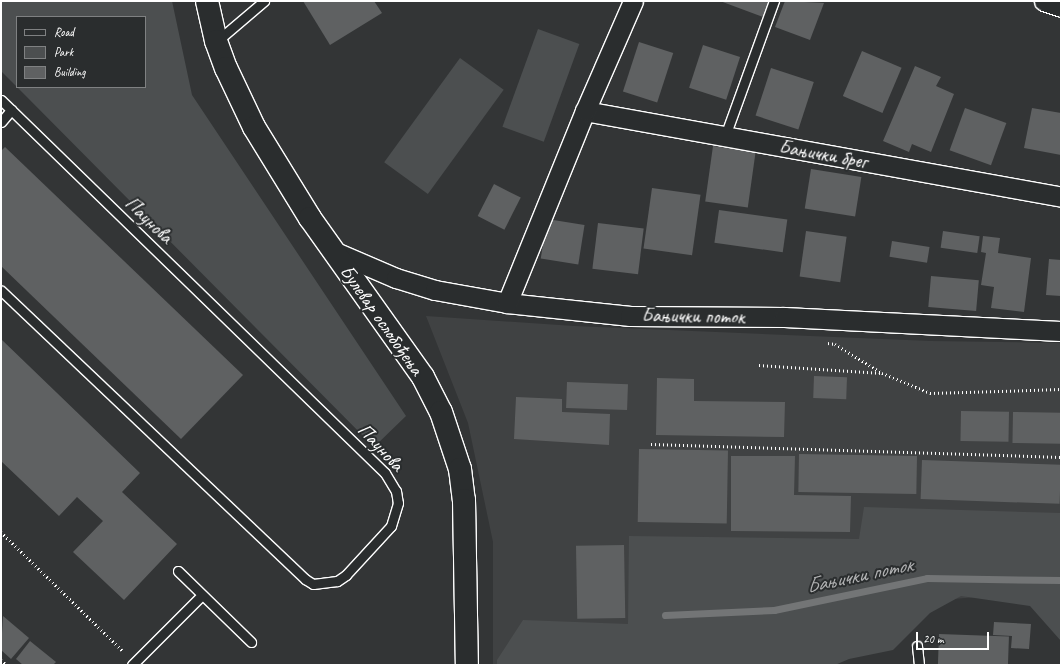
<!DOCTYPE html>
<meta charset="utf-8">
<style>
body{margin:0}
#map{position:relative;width:1062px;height:666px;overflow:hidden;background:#333536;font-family:Caveat,sans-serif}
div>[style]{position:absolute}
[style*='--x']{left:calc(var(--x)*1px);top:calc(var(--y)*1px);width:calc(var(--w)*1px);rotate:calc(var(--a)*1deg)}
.built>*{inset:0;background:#404243}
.green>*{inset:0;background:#4c4f50;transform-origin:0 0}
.stream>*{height:7px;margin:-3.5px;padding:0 3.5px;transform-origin:3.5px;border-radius:3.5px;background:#737576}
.building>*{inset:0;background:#5f6162;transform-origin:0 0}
.path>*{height:2.5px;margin-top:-1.25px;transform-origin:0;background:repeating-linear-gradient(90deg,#fff 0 1px,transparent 0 4px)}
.roads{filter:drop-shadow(1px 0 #fff) drop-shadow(-1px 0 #fff) drop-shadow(0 1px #fff) drop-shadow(0 -1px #fff)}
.service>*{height:9px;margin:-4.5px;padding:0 4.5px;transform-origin:4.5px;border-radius:4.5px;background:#2a2d2e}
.minor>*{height:19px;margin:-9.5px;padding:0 9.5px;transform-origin:9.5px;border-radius:9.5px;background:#2a2d2e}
.secondary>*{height:22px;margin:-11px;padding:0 11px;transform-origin:11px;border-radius:11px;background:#2a2d2e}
span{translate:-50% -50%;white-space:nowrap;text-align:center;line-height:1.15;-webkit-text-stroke:4px #2a2d2e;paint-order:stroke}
.street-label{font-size:20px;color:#fff}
.water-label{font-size:21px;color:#b2b3b4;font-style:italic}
.frame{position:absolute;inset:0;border:2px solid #fff;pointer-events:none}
.legend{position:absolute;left:16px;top:16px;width:130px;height:72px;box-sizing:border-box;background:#2a2d2e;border:1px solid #7f8182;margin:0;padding:5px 7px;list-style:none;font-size:12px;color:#fff}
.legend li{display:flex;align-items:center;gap:8px;height:20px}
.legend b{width:20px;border:1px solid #7f8182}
.scale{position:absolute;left:916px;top:632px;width:73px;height:18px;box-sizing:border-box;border:2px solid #fff;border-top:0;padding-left:5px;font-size:12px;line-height:14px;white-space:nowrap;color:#fff;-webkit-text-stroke:3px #2a2d2e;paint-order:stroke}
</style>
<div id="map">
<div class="built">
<i style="clip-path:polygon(426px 316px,574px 326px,931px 341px,1061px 343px,1061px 590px,930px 601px,530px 665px,493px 665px,493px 542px,468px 423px)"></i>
</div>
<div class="green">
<i style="clip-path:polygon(1px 1px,172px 1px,192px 95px,406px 416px,374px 447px,17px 87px,145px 87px,145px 17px,17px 17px,17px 87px,1px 71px)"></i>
<i style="left:538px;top:29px;width:44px;height:104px;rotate:20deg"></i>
<i style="left:460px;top:58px;width:54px;height:129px;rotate:36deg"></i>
<i style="clip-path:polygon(864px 507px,1061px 513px,1061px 641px,1030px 606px,961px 596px,930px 613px,893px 650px,849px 659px,835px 665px,497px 665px,497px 660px,523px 620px,628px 624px,629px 536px,859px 539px)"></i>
</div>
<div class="stream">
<i style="--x:665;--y:615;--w:109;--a:-2.6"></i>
<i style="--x:774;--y:610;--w:156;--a:-11.8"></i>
<i style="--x:927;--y:578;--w:134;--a:0.9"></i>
</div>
<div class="building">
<i style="clip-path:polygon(303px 1px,374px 1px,382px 13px,330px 45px)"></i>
<i style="clip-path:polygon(720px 1px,769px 1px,763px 17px)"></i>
<i style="clip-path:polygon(785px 1px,824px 3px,810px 40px,775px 27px)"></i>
<i style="left:639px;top:42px;width:36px;height:52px;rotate:18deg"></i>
<i style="left:703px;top:45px;width:39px;height:45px;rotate:18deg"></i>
<i style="left:862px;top:51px;width:43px;height:49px;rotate:23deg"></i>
<i style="clip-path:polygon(915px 66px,941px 77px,936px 86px,954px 94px,931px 152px,912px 144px,909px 152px,883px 141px)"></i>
<i style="left:771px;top:68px;width:45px;height:50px;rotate:18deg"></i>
<i style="left:965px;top:108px;width:44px;height:45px;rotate:20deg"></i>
<i style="clip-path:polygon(1032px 108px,1061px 113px,1061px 155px,1024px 148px)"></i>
<i style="left:713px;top:146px;width:43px;height:56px;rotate:8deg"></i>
<i style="clip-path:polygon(5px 147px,243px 375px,181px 439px,1px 266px,1px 151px)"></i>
<i style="left:811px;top:169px;width:51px;height:40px;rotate:9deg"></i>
<i style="left:494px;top:184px;width:30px;height:36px;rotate:27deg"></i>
<i style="left:652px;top:188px;width:49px;height:61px;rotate:8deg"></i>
<i style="left:719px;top:210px;width:69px;height:33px;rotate:8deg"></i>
<i style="left:547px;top:219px;width:38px;height:40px;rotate:9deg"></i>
<i style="left:598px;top:223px;width:46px;height:46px;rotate:7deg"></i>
<i style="left:806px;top:231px;width:41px;height:46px;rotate:8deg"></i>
<i style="left:943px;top:231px;width:37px;height:17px;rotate:8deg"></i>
<i style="clip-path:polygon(983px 236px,1000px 238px,998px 253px,1031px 258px,1024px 312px,991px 308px,994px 287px,981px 285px,986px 253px,981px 252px)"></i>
<i style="left:892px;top:241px;width:38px;height:16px;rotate:9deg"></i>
<i style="clip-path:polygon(1049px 259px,1061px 260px,1061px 296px,1046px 295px)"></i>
<i style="left:931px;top:276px;width:48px;height:31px;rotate:5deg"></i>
<i style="clip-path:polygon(1px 339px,140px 473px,122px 492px,177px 544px,124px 600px,73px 552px,103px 521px,77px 497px,59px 516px,1px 461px)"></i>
<i style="left:814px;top:376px;width:33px;height:22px;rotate:2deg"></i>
<i style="clip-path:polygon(657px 378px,694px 379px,694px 401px,785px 402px,784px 437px,656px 435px)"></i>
<i style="left:567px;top:382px;width:61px;height:26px;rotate:2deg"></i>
<i style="clip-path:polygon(516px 397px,562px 399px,562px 412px,610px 414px,609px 445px,514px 439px)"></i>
<i style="left:961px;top:411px;width:48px;height:30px;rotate:1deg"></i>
<i style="left:1013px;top:412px;width:48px;height:31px;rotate:1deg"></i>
<i style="left:639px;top:449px;width:89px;height:73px;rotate:1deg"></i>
<i style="left:799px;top:454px;width:118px;height:38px;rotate:1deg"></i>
<i style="clip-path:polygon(731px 456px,795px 456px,794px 495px,851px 496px,850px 532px,731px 531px)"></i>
<i style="left:922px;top:460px;width:139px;height:39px;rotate:2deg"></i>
<i style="left:624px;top:545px;width:73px;height:48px;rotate:89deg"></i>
<i style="clip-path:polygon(3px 616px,29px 638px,11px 659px,1px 650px)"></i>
<i style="clip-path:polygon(994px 622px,1031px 624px,1029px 649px,1011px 648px,1012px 636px,993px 635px)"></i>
<i style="left:939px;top:634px;width:70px;height:31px;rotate:2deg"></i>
<i style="clip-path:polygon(30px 641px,56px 662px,53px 665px,23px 665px,16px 659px)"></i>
</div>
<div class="path">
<i style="--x:828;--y:343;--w:7;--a:8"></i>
<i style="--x:835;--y:344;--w:55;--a:31.7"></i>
<i style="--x:882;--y:373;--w:52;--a:22.6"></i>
<i style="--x:930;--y:393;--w:131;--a:-1.7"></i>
<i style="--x:759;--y:365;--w:123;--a:3.7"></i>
<i style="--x:651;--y:444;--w:410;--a:1.8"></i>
<i style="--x:1;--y:532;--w:170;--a:44.3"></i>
<i style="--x:1;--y:660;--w:8;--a:40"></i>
</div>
<div class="roads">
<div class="service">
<i style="--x:217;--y:41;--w:62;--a:-40.4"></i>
<i style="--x:1;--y:100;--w:535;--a:44.17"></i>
<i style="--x:385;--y:473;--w:21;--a:59"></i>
<i style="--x:396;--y:491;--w:12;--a:81"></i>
<i style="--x:398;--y:503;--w:24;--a:107"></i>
<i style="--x:391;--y:526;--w:67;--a:132.6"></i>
<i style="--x:346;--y:575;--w:11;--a:146"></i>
<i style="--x:337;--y:581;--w:24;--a:173"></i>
<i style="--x:313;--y:584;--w:9;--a:-148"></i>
<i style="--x:305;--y:579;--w:419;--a:-136.5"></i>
<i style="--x:1;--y:122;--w:16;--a:-50"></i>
<i style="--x:725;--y:136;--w:144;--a:-70.1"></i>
<i style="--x:178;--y:571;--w:102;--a:44.2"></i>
<i style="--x:917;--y:646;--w:19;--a:84"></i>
<i style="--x:132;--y:665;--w:99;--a:-45"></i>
</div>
<div class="minor">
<i style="--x:1044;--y:1;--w:18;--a:19"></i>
<i style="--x:585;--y:111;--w:484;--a:10.2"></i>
<i style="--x:333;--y:251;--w:69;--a:23.2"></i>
<i style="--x:396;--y:278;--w:41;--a:17.1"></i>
<i style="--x:435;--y:290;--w:73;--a:10.2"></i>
<i style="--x:507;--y:303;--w:124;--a:6"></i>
<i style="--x:630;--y:316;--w:154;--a:0.4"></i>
<i style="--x:784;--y:317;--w:277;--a:2.9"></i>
<i style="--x:507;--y:303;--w:207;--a:-67.9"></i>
<i style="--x:585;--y:111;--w:120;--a:-66.4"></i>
</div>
<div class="secondary">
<i style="--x:207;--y:1;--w:41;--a:77.3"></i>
<i style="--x:216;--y:41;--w:29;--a:70"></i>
<i style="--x:226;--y:68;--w:65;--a:64.6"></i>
<i style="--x:254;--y:127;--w:107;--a:58.4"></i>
<i style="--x:310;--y:218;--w:195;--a:54.6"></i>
<i style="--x:423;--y:377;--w:39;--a:63"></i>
<i style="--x:441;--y:412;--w:60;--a:71.6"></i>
<i style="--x:460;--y:469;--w:31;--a:83"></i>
<i style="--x:464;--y:500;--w:165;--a:89"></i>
</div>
</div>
<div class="street-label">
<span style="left:823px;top:154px;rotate:10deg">Бањички брег</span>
<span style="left:149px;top:220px;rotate:44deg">Паунова</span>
<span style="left:693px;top:316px;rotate:1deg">Бањички поток</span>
<span style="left:382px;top:320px;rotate:55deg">Булевар ослобођења</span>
<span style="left:381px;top:447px;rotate:47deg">Паунова</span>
</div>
<div class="water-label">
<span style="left:859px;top:575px;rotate:-12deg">Бањички поток</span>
</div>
<div class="frame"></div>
<ul class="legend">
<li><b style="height:5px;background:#2a2d2e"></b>Road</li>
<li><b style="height:11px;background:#4c4f50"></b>Park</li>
<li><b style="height:11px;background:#5f6162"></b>Building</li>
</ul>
<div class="scale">20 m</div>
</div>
